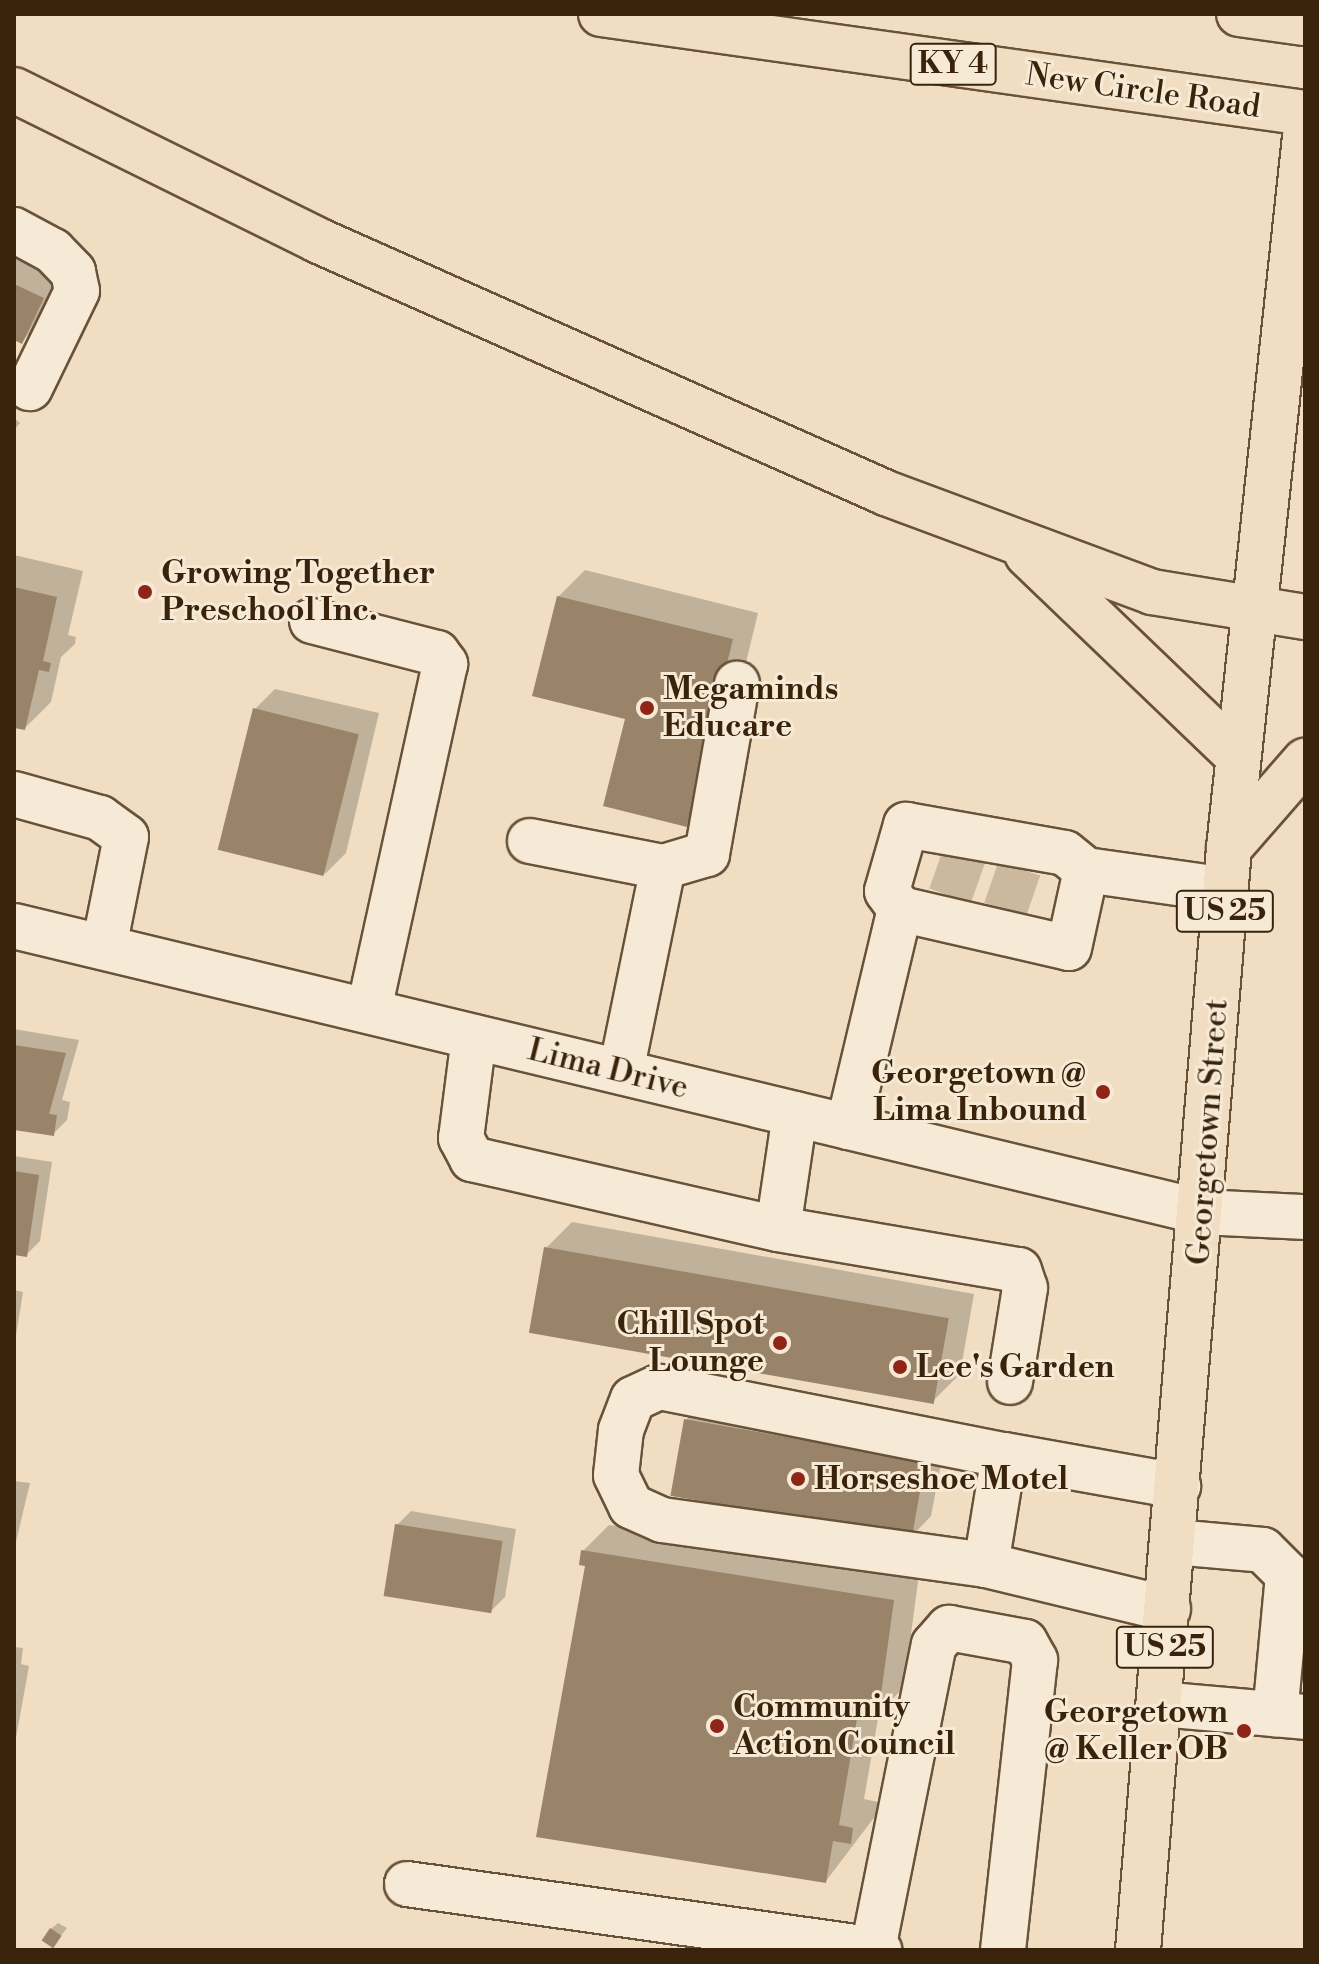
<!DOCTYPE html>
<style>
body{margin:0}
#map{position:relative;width:1319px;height:1964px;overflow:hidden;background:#f1dec2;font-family:"Libre Bodoni",serif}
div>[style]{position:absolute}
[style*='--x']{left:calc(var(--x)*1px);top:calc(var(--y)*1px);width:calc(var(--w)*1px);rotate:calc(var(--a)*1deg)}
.shadow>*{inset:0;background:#0003}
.building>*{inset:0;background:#99846a;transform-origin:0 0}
.minor-tunnel>*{height:44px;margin-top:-22px;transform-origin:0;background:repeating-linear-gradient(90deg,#ccb99d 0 44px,transparent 0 66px)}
.roads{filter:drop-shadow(2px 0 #685239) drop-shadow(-2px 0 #685239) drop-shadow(0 2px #685239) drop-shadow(0 -2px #685239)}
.minor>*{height:44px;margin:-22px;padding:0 22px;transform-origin:22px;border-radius:22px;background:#f6ead7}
.major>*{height:44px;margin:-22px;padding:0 22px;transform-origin:22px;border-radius:22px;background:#f1dec2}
.highway>*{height:44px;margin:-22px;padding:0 22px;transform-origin:22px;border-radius:22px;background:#f1dec2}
.dots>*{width:22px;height:22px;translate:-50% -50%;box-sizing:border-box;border:4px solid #f6ead7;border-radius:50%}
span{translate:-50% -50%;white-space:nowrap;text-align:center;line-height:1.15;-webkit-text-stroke:6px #f6ead7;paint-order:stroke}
.shield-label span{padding:2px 6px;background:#f6ead7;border:2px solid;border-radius:6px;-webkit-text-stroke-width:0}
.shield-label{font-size:30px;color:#3a230b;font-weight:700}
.street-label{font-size:32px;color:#3a230b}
.poi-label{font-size:32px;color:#3a230b;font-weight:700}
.left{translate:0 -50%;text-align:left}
.right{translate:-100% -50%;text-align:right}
.frame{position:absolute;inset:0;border:16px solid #3a230b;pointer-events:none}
</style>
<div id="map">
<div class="shadow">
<i style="clip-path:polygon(14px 227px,68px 271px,48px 315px,22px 341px,14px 337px)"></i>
<i style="clip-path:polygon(14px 418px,20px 423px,14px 430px)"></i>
<i style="clip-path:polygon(14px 555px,83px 571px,68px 635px,76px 637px,75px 644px,61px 657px,51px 702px,25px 728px,14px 726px)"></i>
<i style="clip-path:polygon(585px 570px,758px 613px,713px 798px,686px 824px,558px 597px)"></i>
<i style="clip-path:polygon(275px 689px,379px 713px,346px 853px,325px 874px,255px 709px)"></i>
<i style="clip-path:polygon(14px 1029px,79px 1040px,62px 1100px,70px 1102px,67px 1120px,53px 1134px,14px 1127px)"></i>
<i style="clip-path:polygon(14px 1156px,52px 1162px,40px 1241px,26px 1255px,14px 1253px)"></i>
<i style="clip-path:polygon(572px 1222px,974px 1294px,960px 1374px,934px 1400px,546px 1248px)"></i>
<i style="clip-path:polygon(14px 1290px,23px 1292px,14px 1348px)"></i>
<i style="clip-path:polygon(706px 1399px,945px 1442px,931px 1516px,911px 1537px,686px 1420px)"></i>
<i style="clip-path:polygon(14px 1481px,30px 1483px,14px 1550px)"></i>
<i style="clip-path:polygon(411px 1511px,516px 1529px,505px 1597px,491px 1611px,397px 1525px)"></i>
<i style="clip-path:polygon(609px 1525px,919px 1574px,904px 1687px,879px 1713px,864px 1799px,878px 1802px,876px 1815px,826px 1881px,588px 1564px,583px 1551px)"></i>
<i style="clip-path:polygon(14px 1647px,23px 1648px,21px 1664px,29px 1666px,14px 1749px)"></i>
<i style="clip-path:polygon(58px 1923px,67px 1928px,53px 1946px,51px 1929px)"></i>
</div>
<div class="building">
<i style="clip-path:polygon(14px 284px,44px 298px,22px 344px,14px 340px)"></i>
<i style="clip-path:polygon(14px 587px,57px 597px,43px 661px,51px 663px,49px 672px,39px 670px,25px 730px,14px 728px)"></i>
<i style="clip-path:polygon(557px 596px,733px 639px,687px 827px,603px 806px,625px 719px,532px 696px)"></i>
<i style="left:253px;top:708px;width:109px;height:146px;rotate:14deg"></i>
<i style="clip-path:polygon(14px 1045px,66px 1053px,49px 1114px,57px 1115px,54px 1136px,14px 1130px)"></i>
<i style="clip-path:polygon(14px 1171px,39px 1175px,27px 1257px,14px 1255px)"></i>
<i style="left:544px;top:1247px;width:411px;height:87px;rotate:10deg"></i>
<i style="left:684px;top:1419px;width:245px;height:78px;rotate:10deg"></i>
<i style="left:395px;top:1524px;width:109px;height:73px;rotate:9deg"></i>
<i style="clip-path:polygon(581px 1550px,894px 1600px,878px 1716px,858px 1713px,839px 1825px,853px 1828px,851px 1844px,833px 1841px,826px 1883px,536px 1837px,585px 1566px,579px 1565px)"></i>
<i style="left:50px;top:1928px;width:14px;height:15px;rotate:34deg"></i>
</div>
<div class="minor-tunnel">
<i style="--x:950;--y:896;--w:51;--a:-70.5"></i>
<i style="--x:1005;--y:910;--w:52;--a:-70.9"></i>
</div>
<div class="roads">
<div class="minor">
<i style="--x:14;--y:230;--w:44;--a:28.3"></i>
<i style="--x:53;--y:251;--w:29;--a:46"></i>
<i style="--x:73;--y:272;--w:19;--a:78"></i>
<i style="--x:77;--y:291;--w:108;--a:115.9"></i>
<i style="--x:312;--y:621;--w:129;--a:14.4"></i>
<i style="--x:437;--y:653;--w:14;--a:54"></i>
<i style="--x:445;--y:664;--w:355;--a:102.4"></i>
<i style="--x:14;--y:794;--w:89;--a:15.6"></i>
<i style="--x:100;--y:818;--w:32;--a:36"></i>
<i style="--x:126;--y:837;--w:112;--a:101.3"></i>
<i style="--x:530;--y:841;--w:136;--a:11.1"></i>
<i style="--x:663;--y:867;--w:209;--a:101.6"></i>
<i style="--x:663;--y:867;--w:46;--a:-16.5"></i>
<i style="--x:707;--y:854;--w:173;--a:-80"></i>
<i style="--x:900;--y:909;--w:22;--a:-126"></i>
<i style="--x:887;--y:891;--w:69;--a:-73.9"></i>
<i style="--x:906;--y:825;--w:161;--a:10"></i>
<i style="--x:1065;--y:853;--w:27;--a:39"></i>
<i style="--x:14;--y:926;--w:1222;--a:13.54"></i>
<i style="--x:1202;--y:1212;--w:103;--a:2.8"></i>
<i style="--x:474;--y:1037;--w:102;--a:97.3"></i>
<i style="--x:461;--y:1138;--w:24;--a:62"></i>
<i style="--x:472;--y:1159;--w:314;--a:12.9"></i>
<i style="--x:795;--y:1114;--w:116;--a:98.4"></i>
<i style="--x:778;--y:1229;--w:244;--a:9.7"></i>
<i style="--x:1019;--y:1270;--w:19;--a:72"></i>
<i style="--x:1025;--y:1288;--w:95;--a:99.1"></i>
<i style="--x:848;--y:1127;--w:224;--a:-76.6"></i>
<i style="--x:900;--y:909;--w:173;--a:13"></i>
<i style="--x:1069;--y:948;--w:80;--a:-77.7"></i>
<i style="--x:1086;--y:870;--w:141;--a:8.1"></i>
<i style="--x:1174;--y:1542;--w:89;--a:5.1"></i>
<i style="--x:1263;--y:1550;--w:35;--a:45"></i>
<i style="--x:1288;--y:1575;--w:140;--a:95.3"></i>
<i style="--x:986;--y:1565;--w:327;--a:-172.1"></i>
<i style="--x:662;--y:1520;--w:34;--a:-156"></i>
<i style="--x:631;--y:1506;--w:34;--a:-116"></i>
<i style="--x:616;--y:1475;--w:45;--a:-83.7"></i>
<i style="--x:621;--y:1430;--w:33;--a:-69"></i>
<i style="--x:633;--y:1399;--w:29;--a:-25"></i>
<i style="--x:659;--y:1387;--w:352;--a:11.2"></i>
<i style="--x:1168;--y:1609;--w:187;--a:-166.4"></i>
<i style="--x:986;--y:1565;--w:111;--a:-80.7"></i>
<i style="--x:1004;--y:1455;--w:177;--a:10.1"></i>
<i style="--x:1160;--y:1704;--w:146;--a:5.1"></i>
<i style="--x:407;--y:1884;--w:477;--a:8"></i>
<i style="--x:873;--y:1949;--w:310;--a:-78.7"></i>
<i style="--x:934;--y:1645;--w:23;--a:-49"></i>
<i style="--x:949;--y:1628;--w:77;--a:10.4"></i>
<i style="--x:1025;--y:1642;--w:21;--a:61"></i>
<i style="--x:1035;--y:1660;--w:292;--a:96.3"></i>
</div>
<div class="major">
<i style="--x:1138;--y:1950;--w:1106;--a:-85.28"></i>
<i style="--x:1229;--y:848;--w:715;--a:-83.9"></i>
</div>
<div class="highway">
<i style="--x:601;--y:14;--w:711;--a:8"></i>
<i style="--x:1239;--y:14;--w:67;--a:7.8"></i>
<i style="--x:14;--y:90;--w:338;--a:26.3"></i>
<i style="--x:317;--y:240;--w:623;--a:23.97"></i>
<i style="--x:886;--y:493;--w:284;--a:20.4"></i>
<i style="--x:1152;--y:592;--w:155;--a:9.3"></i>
<i style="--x:1027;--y:554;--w:292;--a:43.8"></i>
<i style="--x:1229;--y:848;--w:116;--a:-48.9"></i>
</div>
</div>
<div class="dots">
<i style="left:145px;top:592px;background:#8f2418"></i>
<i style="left:647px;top:708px;background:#8f2418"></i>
<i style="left:1103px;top:1092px;background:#8f2418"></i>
<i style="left:780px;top:1343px;background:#8f2418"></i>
<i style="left:900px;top:1367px;background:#8f2418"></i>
<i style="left:798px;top:1479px;background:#8f2418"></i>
<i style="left:717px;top:1726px;background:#8f2418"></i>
<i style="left:1244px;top:1731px;background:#8f2418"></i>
</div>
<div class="shield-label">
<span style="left:953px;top:64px">KY 4</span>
<span style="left:1225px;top:911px">US 25</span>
<span style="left:1165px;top:1647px">US 25</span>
</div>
<div class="street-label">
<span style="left:1143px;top:91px;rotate:8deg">New Circle Road</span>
<span style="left:608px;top:1069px;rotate:14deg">Lima Drive</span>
<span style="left:1208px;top:1132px;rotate:-86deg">Georgetown Street</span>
</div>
<div class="poi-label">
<span class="left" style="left:161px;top:592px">Growing Together<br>Preschool Inc.</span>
<span class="left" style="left:663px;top:708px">Megaminds<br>Educare</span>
<span class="right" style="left:1087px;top:1092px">Georgetown @<br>Lima Inbound</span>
<span class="right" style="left:764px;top:1343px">Chill Spot<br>Lounge</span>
<span class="left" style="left:916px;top:1367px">Lee's Garden</span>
<span class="left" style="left:814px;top:1479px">Horseshoe Motel</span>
<span class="left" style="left:733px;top:1726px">Community<br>Action Council</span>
<span class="right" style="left:1228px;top:1731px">Georgetown<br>@ Keller OB</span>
</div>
<div class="frame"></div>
</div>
